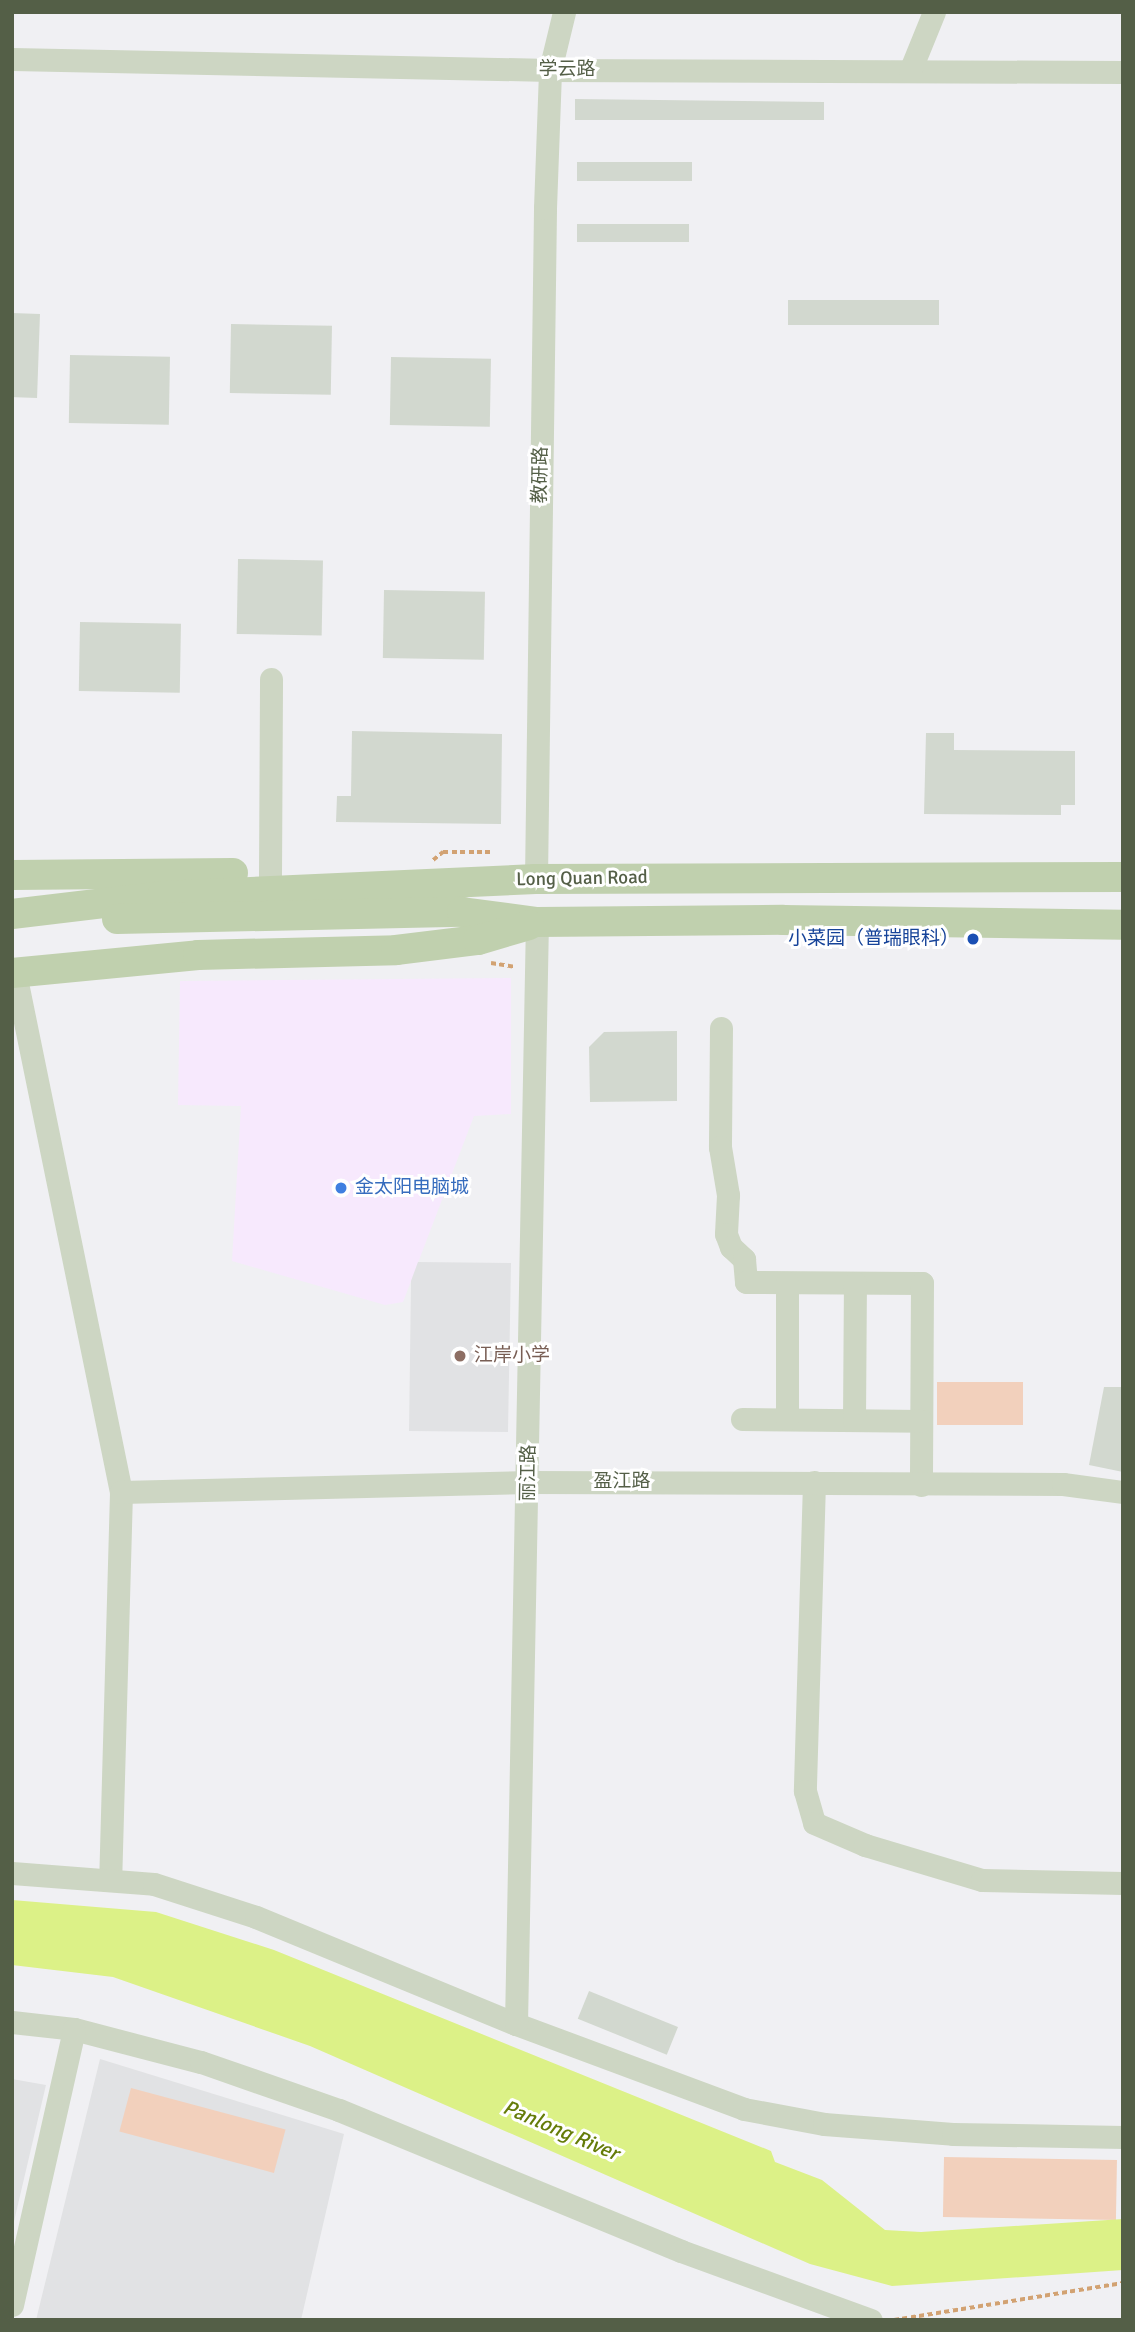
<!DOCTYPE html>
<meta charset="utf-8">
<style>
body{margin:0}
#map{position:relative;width:1135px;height:2332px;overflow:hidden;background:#f0f0f3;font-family:Signika,"Noto Sans SC",sans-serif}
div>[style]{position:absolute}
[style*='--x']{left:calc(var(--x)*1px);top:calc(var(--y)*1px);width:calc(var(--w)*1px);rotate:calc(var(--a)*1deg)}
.commercial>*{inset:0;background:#f7e9fd}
.education>*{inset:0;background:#e1e2e4}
.green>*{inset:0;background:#f2d0bc;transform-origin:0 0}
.water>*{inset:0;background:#dcf187}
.building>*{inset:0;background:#d2d8cf;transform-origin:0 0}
.path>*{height:3.5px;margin-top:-1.75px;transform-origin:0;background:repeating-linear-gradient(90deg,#d2a272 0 5px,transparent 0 8.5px)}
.minor>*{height:23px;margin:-11.5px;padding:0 11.5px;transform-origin:11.5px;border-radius:11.5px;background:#cdd6c3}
.major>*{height:30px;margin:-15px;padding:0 15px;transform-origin:15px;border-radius:15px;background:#c0d0ae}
.dots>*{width:19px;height:19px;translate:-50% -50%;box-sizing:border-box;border:4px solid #fff;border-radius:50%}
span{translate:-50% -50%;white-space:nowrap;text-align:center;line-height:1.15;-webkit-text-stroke:6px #fff;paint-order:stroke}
.street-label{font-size:19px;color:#545f47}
.transit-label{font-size:19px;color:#164399}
.right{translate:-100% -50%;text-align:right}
.shop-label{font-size:19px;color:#366cbe}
.left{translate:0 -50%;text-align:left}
.education-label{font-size:19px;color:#785e54}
.water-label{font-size:21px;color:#657c09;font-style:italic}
.frame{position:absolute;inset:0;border:14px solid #545f47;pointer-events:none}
</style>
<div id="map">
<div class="commercial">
<i style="clip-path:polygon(511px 978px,511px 1114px,474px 1116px,403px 1302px,385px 1305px,232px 1261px,241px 1106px,178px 1105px,180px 981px)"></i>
</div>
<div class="education">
<i style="clip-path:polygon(418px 1262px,511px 1263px,508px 1432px,409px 1431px,411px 1281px)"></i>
<i style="clip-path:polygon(100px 2059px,344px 2134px,301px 2320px,36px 2320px)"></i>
<i style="clip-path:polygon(12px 2079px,46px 2085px,12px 2230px)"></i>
</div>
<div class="green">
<i style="left:1023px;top:1382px;width:43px;height:86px;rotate:90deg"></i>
<i style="left:131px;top:2088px;width:160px;height:45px;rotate:15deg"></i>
<i style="left:944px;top:2157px;width:173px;height:60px;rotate:1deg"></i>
</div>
<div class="water">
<i style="clip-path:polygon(12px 1900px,156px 1912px,274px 1950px,771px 2151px,775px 2162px,822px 2180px,885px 2230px,921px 2232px,1123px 2219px,1123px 2270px,892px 2286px,810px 2264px,310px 2046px,113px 1977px,12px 1965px)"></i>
</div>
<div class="building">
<i style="clip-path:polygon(575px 99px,824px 102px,824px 120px,575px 120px)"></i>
<i style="left:577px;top:162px;width:115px;height:19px"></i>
<i style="left:577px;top:224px;width:112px;height:18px"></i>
<i style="left:788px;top:300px;width:151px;height:25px"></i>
<i style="left:12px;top:313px;width:28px;height:84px;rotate:2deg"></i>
<i style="left:231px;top:324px;width:101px;height:69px;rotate:1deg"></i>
<i style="left:70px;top:355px;width:100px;height:68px;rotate:1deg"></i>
<i style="left:391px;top:357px;width:100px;height:68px;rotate:1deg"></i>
<i style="left:238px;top:559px;width:85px;height:75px;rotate:1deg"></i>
<i style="left:384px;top:590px;width:101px;height:68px;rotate:1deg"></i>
<i style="left:80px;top:622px;width:101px;height:69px;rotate:1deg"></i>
<i style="clip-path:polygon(352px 731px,502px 734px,501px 824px,336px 822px,337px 796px,351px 796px)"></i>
<i style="clip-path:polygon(926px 733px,954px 733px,954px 750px,1075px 751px,1075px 805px,1061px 805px,1061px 815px,924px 814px)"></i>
<i style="clip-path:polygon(677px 1031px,677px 1101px,590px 1102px,589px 1047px,604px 1032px)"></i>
<i style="clip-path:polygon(1104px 1387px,1123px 1387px,1123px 1472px,1089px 1465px)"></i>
<i style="left:589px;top:1991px;width:96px;height:30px;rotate:22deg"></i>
</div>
<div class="path">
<i style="--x:433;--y:860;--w:13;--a:-39"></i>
<i style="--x:443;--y:852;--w:48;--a:0"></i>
<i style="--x:491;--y:963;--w:25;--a:9"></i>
<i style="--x:894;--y:2320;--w:232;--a:-9.2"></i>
</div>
<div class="minor">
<i style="--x:12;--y:59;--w:538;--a:1.17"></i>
<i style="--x:550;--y:70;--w:573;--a:0.2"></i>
<i style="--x:910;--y:71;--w:64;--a:-67.9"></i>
<i style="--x:270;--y:876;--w:197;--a:-89.7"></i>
<i style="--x:536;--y:879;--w:671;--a:-89.23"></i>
<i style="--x:545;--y:208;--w:138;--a:-87.9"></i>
<i style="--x:550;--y:70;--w:60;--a:-76.4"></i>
<i style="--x:15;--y:973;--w:530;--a:78.46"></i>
<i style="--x:121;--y:1492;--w:385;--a:91.6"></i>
<i style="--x:721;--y:1028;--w:119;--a:90.5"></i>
<i style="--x:720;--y:1147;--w:49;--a:80.5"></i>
<i style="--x:728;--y:1195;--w:39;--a:93"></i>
<i style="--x:726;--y:1234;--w:14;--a:69"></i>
<i style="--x:731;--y:1247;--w:18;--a:43"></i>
<i style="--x:744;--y:1259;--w:23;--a:85"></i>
<i style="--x:746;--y:1282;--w:176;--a:0.3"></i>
<i style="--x:922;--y:1283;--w:202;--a:90.3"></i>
<i style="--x:742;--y:1419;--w:179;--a:0.6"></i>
<i style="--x:787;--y:1419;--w:136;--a:-90"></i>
<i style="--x:854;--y:1420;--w:137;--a:-89.6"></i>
<i style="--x:814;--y:1482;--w:309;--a:91.7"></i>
<i style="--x:805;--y:1791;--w:33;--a:74"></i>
<i style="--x:814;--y:1823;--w:56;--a:23.3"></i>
<i style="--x:865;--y:1845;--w:122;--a:16.7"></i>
<i style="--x:982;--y:1880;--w:141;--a:1.2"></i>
<i style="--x:121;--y:1492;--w:408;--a:-1.4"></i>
<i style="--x:529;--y:1482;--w:534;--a:0.21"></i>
<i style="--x:1063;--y:1484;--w:61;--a:7.6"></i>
<i style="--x:12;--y:1873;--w:142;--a:4.4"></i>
<i style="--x:154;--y:1884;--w:107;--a:17.9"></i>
<i style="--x:256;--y:1917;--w:281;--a:22.4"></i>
<i style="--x:516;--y:2024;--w:243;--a:20.4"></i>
<i style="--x:744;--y:2109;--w:81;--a:10.6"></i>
<i style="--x:824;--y:2124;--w:129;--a:4.4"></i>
<i style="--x:953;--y:2134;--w:170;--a:1"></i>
<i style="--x:12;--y:2022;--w:62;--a:6.4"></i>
<i style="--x:74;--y:2029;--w:131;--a:14.6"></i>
<i style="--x:201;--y:2062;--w:146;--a:19.2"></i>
<i style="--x:339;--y:2110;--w:370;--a:22.4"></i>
<i style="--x:681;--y:2251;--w:202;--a:20"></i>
<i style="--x:516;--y:2024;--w:1102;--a:-88.91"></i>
<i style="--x:12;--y:2305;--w:283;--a:-77.3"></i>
</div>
<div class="major">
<i style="--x:12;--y:875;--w:221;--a:-0.5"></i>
<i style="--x:12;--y:914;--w:151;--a:-6.8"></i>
<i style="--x:162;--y:896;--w:374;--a:-2.6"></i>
<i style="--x:536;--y:879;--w:587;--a:-0.2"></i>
<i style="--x:117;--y:919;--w:345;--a:-1.2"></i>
<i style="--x:462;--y:912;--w:76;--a:7.6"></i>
<i style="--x:537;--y:922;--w:246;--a:-0.5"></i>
<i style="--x:783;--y:920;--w:340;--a:0.8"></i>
<i style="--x:12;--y:973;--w:187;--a:-5.5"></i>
<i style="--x:198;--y:955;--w:198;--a:-1.4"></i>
<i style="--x:396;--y:950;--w:83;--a:-7"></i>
<i style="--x:478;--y:940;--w:53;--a:-16.4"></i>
</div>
<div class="dots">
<i style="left:973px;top:939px;background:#1a4fb4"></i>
<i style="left:341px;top:1188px;background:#3f7fe0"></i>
<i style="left:460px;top:1356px;background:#8d6e63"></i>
</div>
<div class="street-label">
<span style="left:567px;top:70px">学云路</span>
<span style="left:541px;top:475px;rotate:-89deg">教研路</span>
<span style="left:582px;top:879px;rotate:-1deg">Long Quan Road</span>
<span style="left:529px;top:1473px;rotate:-89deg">丽江路</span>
<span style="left:622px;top:1482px">盈江路</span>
</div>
<div class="transit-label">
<span class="right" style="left:959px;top:939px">小菜园（普瑞眼科）</span>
</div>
<div class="shop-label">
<span class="left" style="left:355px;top:1188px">金太阳电脑城</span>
</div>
<div class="education-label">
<span class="left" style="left:474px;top:1356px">江岸小学</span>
</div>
<div class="water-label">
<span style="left:561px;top:2130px;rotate:23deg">Panlong River</span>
</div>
<div class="frame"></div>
</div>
